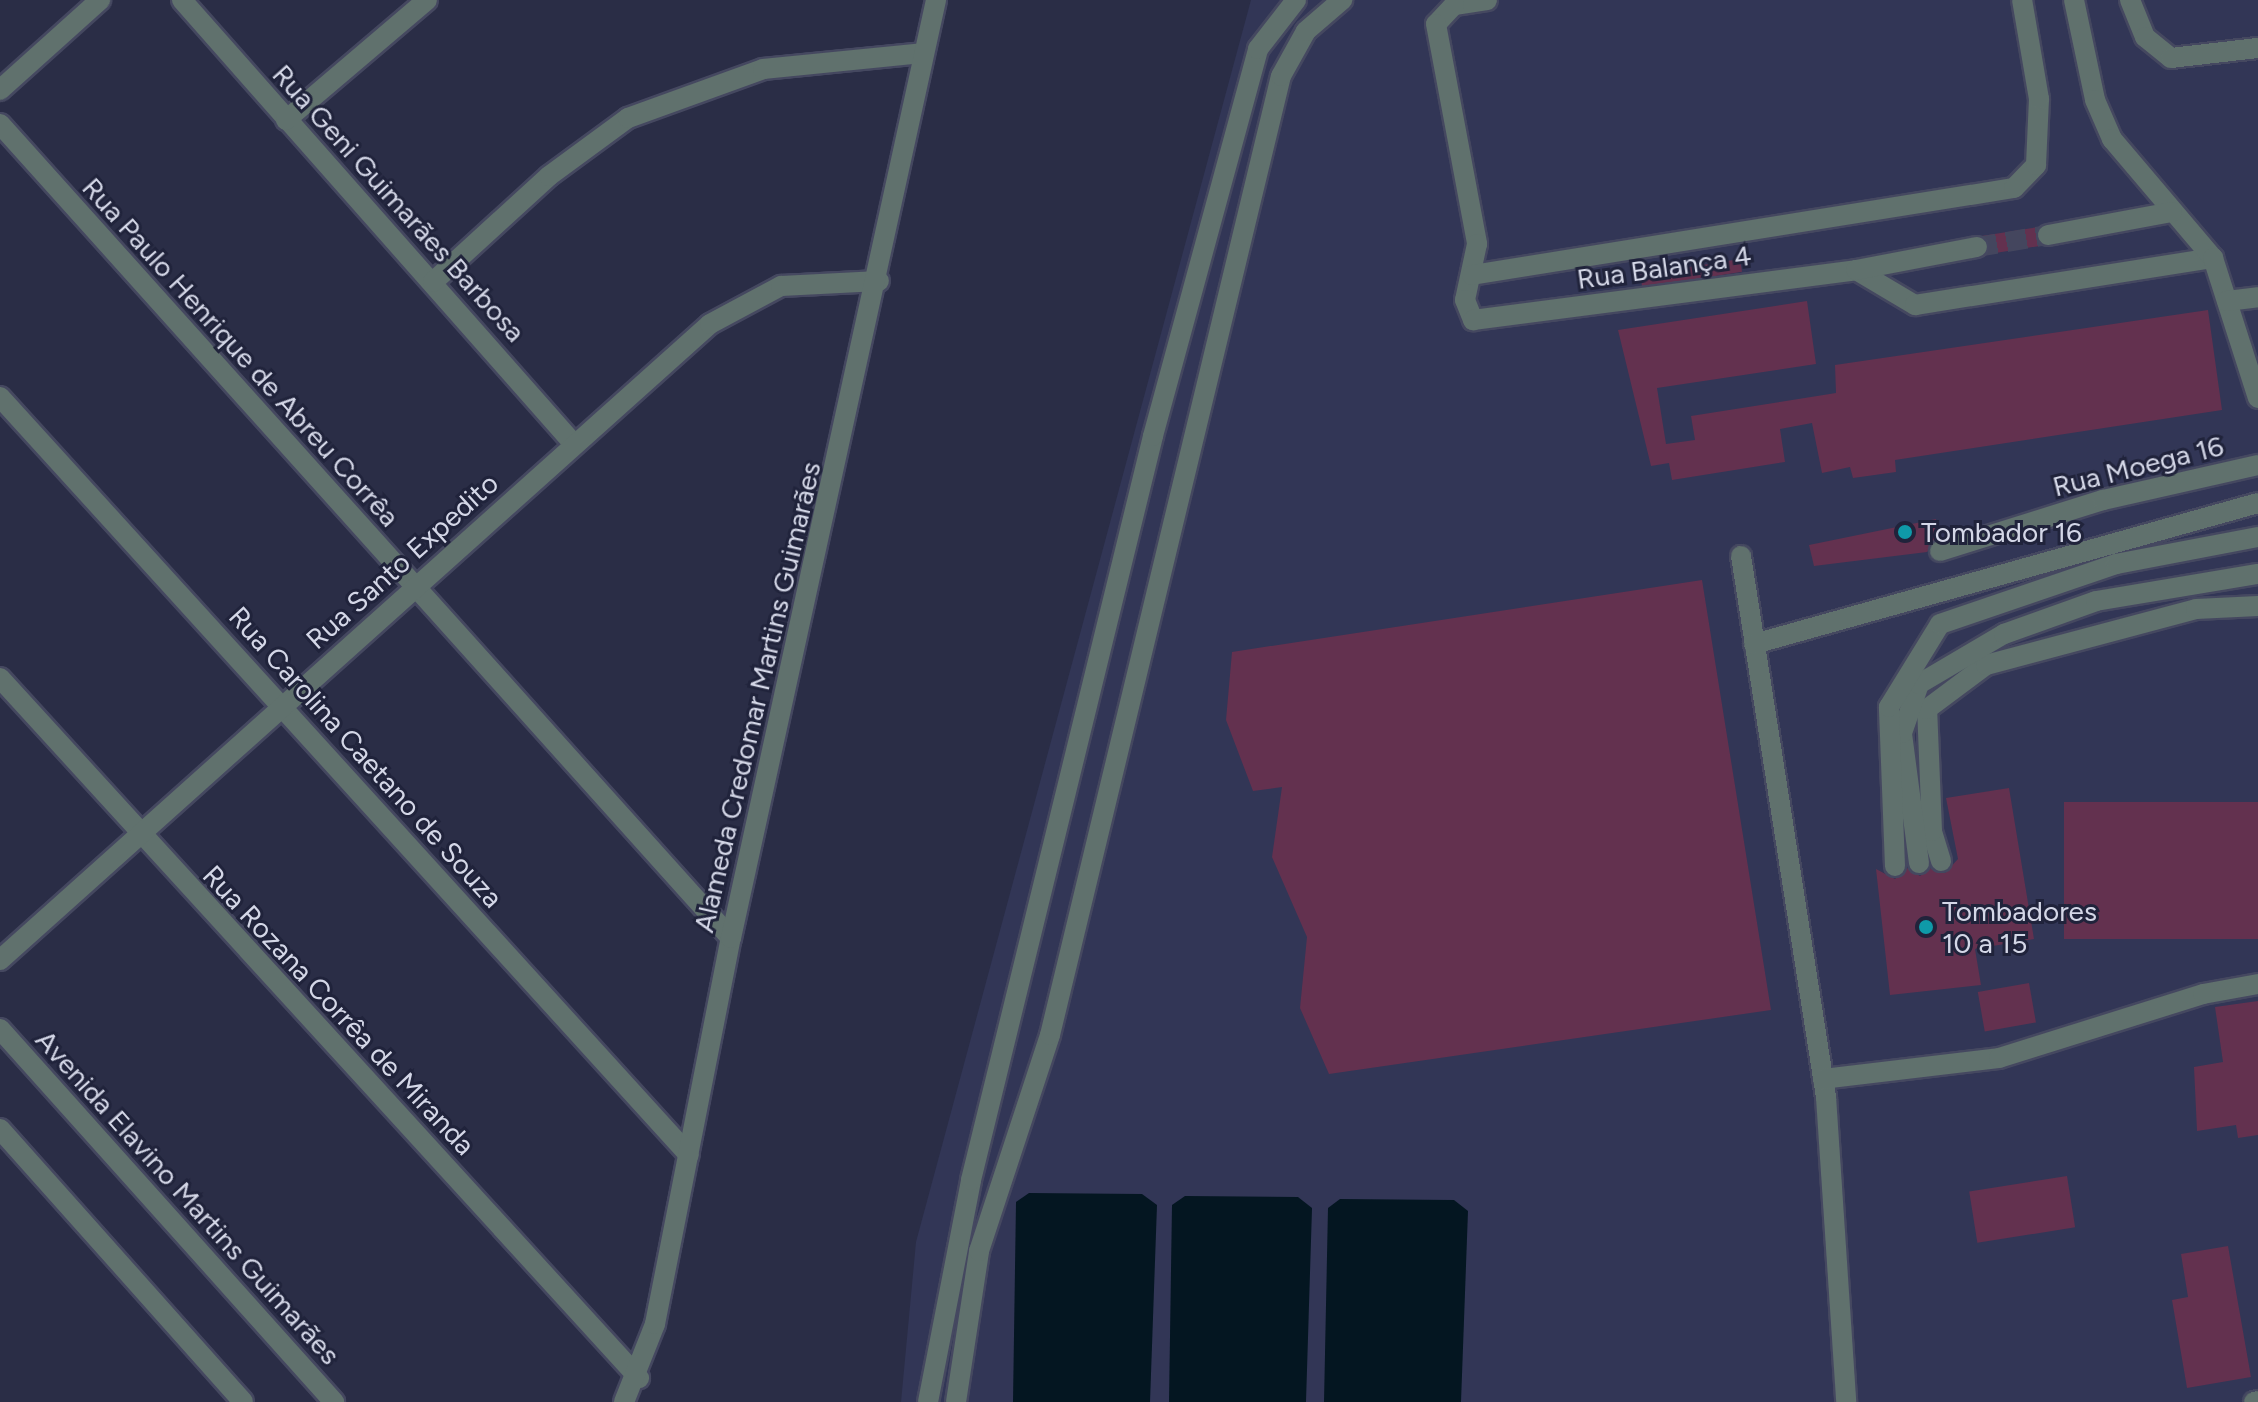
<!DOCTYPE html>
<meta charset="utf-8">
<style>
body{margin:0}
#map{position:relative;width:2258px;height:1402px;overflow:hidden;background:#2a2d46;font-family:Figtree,sans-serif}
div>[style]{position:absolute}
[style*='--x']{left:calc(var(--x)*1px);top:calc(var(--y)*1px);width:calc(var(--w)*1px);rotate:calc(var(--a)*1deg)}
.built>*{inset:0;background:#323656}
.water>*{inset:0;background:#041621}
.building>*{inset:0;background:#63314f;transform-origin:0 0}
.minor-tunnel>*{height:20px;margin-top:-10px;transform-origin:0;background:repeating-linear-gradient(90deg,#44465e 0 20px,transparent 0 30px)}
.roads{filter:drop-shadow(2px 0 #454860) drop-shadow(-2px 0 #454860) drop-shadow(0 2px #454860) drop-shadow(0 -2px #454860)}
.minor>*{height:20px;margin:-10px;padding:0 10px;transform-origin:10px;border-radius:10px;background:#60716d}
.dots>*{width:22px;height:22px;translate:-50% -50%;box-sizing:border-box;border:4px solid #20233b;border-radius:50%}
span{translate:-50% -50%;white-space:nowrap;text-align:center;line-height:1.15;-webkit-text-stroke:6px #20233b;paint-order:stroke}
.street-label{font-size:28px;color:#d4d7e7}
.poi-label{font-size:28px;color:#d4d7e7}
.left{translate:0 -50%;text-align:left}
</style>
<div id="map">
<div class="built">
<i style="clip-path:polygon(1251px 0,2258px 0,2258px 1402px,901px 1402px,916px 1242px)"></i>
</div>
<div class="water">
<i style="clip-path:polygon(1029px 1193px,1142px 1194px,1157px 1205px,1150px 1402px,1013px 1402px,1016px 1202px)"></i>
<i style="clip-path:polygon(1185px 1196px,1298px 1197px,1312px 1208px,1306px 1402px,1169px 1402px,1172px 1205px)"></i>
<i style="clip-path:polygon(1340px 1199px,1454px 1200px,1468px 1211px,1461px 1402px,1324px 1402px,1328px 1208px)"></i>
</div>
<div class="building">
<i style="left:2038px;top:227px;width:19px;height:57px;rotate:81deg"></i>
<i style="left:1740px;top:259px;width:13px;height:101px;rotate:81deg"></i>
<i style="clip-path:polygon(1807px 301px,1816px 364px,1657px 388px,1666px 444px,1695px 440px,1691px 416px,1836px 393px,1835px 365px,2208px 310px,2222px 410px,1895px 460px,1896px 472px,1853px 478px,1850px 467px,1822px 473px,1812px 423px,1780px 429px,1785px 462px,1672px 480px,1669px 463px,1651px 466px,1618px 330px)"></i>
<i style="clip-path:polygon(1936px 519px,1938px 538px,1927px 552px,1814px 566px,1809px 545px)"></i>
<i style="clip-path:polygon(1702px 580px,1771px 1010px,1329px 1074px,1300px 1008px,1307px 937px,1272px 857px,1282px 787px,1253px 791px,1226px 720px,1232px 652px)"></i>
<i style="clip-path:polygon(2009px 788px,2034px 939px,1975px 949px,1981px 985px,1890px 995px,1876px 869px,1895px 879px,1907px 868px,1920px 876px,1931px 868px,1945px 873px,1958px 859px,1946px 798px)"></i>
<i style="left:2258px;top:802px;width:137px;height:194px;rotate:90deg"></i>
<i style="left:2029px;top:983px;width:40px;height:52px;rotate:80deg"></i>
<i style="clip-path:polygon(2258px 1001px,2258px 1135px,2238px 1138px,2236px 1125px,2197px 1131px,2194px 1067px,2223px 1062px,2215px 1007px)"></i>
<i style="left:2067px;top:1176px;width:52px;height:99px;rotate:81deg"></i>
<i style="clip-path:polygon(2228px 1246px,2251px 1377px,2187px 1388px,2172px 1300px,2188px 1297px,2181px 1254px)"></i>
</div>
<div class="minor-tunnel">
<i style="--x:1977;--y:247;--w:72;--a:-9.6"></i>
</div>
<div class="roads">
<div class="minor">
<i style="--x:182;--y:0;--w:591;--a:48.57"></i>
<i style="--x:1487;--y:0;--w:33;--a:171"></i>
<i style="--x:1454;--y:5;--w:26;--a:133"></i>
<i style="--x:1436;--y:24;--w:224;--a:79.4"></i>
<i style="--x:1477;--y:244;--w:57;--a:102.1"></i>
<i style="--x:1465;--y:300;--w:22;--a:68"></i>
<i style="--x:1473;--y:320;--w:386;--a:-7.4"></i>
<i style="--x:1856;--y:270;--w:69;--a:30.7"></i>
<i style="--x:1915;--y:305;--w:302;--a:-9"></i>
<i style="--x:2074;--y:0;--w:102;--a:78.1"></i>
<i style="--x:2095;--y:100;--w:43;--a:66.4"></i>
<i style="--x:2112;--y:139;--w:156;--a:49.7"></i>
<i style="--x:2213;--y:258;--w:147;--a:72.2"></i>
<i style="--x:2130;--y:0;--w:40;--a:68"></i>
<i style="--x:2145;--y:37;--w:33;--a:39"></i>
<i style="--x:2171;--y:58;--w:88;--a:-6.6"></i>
<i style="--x:0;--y:90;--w:135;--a:-42"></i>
<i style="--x:286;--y:120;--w:185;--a:-40.4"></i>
<i style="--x:0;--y:124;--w:1094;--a:48.08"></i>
<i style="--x:2048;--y:235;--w:126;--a:-10.5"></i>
<i style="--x:1856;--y:270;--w:123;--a:-10.8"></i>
<i style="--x:1472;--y:275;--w:549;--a:-9.12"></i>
<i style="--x:2014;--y:188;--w:32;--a:-46"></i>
<i style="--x:2036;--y:165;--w:66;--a:-87.4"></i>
<i style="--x:2039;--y:99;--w:100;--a:-99.7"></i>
<i style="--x:433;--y:282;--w:157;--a:-42.4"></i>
<i style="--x:549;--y:176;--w:98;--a:-36.3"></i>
<i style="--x:628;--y:118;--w:144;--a:-19.9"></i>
<i style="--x:763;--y:69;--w:160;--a:-5.7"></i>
<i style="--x:2227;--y:301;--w:31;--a:-7"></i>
<i style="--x:0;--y:397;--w:1024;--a:47.73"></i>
<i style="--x:1940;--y:551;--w:171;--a:-17.4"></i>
<i style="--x:2103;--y:500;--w:159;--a:-12.7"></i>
<i style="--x:1741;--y:556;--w:548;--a:81.07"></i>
<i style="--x:1826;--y:1097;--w:306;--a:86.2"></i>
<i style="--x:1754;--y:644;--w:523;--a:-15.63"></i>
<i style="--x:0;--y:678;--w:948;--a:47.61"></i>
<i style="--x:1941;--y:861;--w:31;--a:-107"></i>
<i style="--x:1932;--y:831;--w:122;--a:-92.3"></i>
<i style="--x:1927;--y:709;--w:74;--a:-36.7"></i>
<i style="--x:1986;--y:665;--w:217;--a:-14.9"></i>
<i style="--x:2196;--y:609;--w:62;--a:-2.8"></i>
<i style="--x:1919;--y:863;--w:131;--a:-97.5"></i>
<i style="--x:1902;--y:733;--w:52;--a:-70.9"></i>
<i style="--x:1919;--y:684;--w:99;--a:-30.5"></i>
<i style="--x:2004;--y:634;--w:98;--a:-19.7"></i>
<i style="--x:2096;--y:601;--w:164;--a:-9.5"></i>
<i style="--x:1895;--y:866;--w:159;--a:-92.2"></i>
<i style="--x:1889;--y:707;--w:97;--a:-58.4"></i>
<i style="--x:1940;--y:624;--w:186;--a:-18.8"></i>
<i style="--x:2116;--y:564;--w:145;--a:-10.8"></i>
<i style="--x:0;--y:960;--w:953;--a:-41.85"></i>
<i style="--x:710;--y:324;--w:81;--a:-28.2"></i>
<i style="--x:781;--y:286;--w:98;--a:-2.9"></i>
<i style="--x:0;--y:1029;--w:501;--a:48.16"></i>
<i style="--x:1823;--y:1079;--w:177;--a:-6.8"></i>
<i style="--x:1999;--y:1058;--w:214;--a:-17.4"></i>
<i style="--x:2203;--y:994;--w:56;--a:-10.3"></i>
<i style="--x:0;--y:1129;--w:365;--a:48.3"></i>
<i style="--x:624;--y:1402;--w:84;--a:-68.3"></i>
<i style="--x:655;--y:1324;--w:393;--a:-78.9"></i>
<i style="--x:731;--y:938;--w:960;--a:-77.67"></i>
<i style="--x:928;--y:1402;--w:226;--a:-79"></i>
<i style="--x:971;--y:1180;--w:766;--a:-76.25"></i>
<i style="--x:1153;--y:436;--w:401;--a:-74.8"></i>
<i style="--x:1258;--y:49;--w:62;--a:-52.2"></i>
<i style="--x:956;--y:1402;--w:153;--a:-81.3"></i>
<i style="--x:979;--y:1251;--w:227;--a:-71.8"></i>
<i style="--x:1050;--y:1035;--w:986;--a:-76.46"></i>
<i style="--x:1281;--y:76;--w:51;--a:-60.9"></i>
<i style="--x:1306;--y:31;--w:48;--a:-40.7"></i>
<i style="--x:2254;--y:1402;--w:4;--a:-14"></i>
</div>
</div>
<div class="dots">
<i style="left:1905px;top:532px;background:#0f9aa8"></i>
<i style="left:1926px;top:927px;background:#0f9aa8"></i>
</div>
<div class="street-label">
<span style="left:399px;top:203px;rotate:48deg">Rua Geni Guimarães Barbosa</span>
<span style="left:1664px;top:267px;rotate:-8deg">Rua Balança 4</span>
<span style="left:241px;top:352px;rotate:48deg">Rua Paulo Henrique de Abreu Corrêa</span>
<span style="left:2138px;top:466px;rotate:-14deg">Rua Moega 16</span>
<span style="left:402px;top:561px;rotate:-42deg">Rua Santo Expedito</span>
<span style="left:757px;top:697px;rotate:-77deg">Alameda Credomar Martins Guimarães</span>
<span style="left:366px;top:757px;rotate:48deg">Rua Carolina Caetano de Souza</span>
<span style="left:339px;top:1010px;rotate:47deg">Rua Rozana Corrêa de Miranda</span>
<span style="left:188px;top:1197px;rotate:48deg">Avenida Elavino Martins Guimarães</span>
</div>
<div class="poi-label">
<span class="left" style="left:1921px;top:532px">Tombador 16</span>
<span class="left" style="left:1942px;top:927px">Tombadores<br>10 a 15</span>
</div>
</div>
